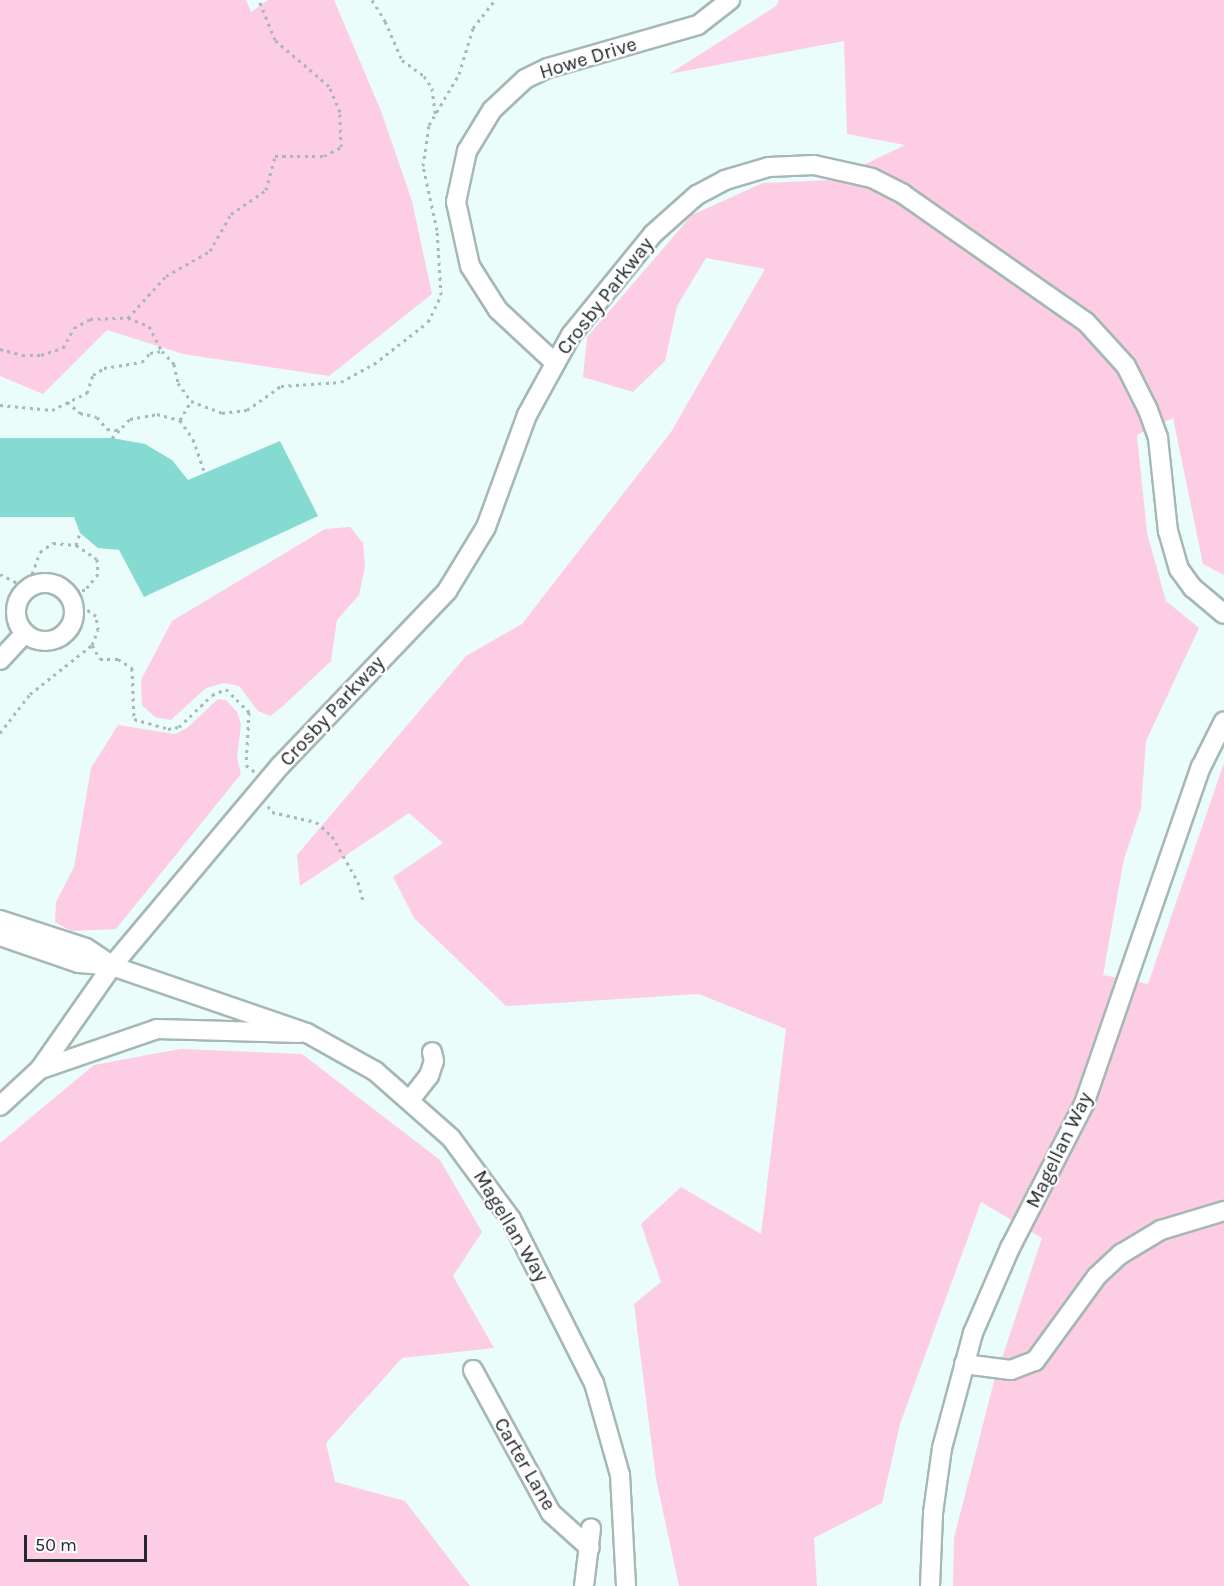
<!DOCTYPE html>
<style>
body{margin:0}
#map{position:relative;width:1224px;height:1586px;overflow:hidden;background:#eafdfa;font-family:Karla,sans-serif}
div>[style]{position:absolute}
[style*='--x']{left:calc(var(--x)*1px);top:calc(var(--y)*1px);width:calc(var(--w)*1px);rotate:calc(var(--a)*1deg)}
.green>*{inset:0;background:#fdcde4}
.building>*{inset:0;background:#85dbd1}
.path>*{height:3px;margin-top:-1.5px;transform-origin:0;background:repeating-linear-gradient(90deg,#a9b8b6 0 3px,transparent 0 7.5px)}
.roads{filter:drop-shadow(2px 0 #a5b8b5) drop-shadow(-2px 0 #a5b8b5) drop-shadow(0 2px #a5b8b5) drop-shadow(0 -2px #a5b8b5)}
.minor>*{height:18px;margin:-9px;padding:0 9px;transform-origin:9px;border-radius:9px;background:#fff}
.minor>.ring{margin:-9px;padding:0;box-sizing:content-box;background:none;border:18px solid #fff;border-radius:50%}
span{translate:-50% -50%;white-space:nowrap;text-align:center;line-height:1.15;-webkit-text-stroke:4.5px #fff;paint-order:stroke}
.street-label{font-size:20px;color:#232a29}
.scale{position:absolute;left:24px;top:1535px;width:123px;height:27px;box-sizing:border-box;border:3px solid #232a29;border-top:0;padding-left:8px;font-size:18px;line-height:21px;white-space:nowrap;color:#232a29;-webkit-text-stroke:4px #fff;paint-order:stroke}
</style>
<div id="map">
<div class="green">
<i style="clip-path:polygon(0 0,246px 0,251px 12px,268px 0,334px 0,381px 111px,412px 201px,432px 294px,329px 376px,183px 354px,107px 330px,43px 394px,0 376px)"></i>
<i style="clip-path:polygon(779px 0,1224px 0,1224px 575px,1203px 564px,1173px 418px,1137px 435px,1147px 533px,1166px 601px,1199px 628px,1146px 741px,1141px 808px,1124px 859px,1103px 975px,1148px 984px,1224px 763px,1224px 1586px,953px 1586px,954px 1538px,993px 1385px,1042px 1238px,981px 1202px,900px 1424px,882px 1503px,814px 1538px,817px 1586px,679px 1586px,656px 1479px,634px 1304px,661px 1282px,641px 1224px,681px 1187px,761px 1234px,786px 1029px,699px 994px,506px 1006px,414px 918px,393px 877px,443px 843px,409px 813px,300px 886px,297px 855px,466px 656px,522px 624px,671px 432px,765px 269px,706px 258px,677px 306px,665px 361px,633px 392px,583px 377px,587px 337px,692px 215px,763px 183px,832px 180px,905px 145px,847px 134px,844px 41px,669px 74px,776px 6px)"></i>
<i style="clip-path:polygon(350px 527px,363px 543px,365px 567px,359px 595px,337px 620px,331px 661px,283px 706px,270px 716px,258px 711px,239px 686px,224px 683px,206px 688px,171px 720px,155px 717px,142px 705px,141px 680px,172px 621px,325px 529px)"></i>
<i style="clip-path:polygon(218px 699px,226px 700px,237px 712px,241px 724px,237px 758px,241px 774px,116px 929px,71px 931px,55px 922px,56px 902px,74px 867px,91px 768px,118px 725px,175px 734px,187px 728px)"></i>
<i style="clip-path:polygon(180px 1049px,302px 1054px,440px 1160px,482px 1232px,453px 1276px,494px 1348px,402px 1358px,326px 1443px,335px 1482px,405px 1501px,470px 1586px,0 1586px,0 1143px,94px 1065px)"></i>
</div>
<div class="building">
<i style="clip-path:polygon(0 438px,112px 438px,145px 444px,172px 460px,188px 480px,280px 441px,318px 516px,144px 597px,119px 550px,98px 548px,80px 533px,74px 517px,0 517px)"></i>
</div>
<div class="path">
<i style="--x:372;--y:0;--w:25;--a:58"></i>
<i style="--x:385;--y:21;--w:43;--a:66.4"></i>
<i style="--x:402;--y:60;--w:27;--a:36"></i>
<i style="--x:424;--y:76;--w:14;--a:56"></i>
<i style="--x:432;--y:88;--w:26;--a:83"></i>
<i style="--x:128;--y:318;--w:57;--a:-47.9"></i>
<i style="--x:166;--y:276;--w:51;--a:-29.6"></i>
<i style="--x:210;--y:251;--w:43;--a:-60.4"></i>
<i style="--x:231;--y:214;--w:42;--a:-34.4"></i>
<i style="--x:266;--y:190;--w:35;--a:-75"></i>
<i style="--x:275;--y:156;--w:49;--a:0"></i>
<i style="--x:324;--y:156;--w:19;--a:-28"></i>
<i style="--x:341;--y:147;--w:35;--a:-92"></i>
<i style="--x:340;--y:112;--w:28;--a:-113"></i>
<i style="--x:329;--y:86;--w:71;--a:-139.6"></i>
<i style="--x:275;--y:40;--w:43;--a:-111.8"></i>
<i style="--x:0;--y:349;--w:23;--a:15"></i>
<i style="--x:22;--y:355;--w:19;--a:0"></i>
<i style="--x:41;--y:355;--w:23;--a:-18"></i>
<i style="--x:63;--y:348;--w:23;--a:-61"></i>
<i style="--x:74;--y:328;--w:18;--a:-29"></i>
<i style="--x:90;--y:319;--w:38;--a:-2"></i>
<i style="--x:128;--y:318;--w:22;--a:21"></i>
<i style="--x:149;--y:326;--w:28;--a:63"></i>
<i style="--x:67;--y:402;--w:17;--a:40"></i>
<i style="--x:80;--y:413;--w:17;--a:13"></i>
<i style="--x:97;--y:417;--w:16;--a:50"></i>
<i style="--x:107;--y:429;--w:11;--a:5"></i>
<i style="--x:0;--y:405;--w:52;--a:5.5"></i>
<i style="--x:52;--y:410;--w:39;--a:-26"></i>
<i style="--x:87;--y:393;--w:19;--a:-72"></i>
<i style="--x:93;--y:375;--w:13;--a:-32"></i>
<i style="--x:104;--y:368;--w:38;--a:-9"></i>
<i style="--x:142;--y:362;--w:12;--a:-48"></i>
<i style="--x:150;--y:353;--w:12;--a:-9"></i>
<i style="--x:162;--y:351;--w:18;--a:47"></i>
<i style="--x:174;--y:364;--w:19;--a:78"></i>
<i style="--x:178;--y:383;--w:22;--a:54"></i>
<i style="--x:191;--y:401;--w:33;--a:21"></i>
<i style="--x:222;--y:413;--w:25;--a:-7"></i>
<i style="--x:247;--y:410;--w:42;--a:-35.2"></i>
<i style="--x:281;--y:386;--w:60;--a:-3.8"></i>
<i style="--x:341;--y:382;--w:38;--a:-29"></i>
<i style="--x:374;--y:364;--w:68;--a:-37.9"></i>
<i style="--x:428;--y:322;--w:30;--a:-64"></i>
<i style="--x:441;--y:295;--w:65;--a:-93.5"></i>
<i style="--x:437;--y:230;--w:66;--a:-102.3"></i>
<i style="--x:423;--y:166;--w:41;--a:-81.7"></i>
<i style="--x:429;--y:125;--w:59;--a:-59.5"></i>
<i style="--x:459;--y:74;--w:48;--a:-73.1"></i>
<i style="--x:473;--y:28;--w:36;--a:-52"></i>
<i style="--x:180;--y:420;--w:22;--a:-60"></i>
<i style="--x:112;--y:438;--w:26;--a:-47"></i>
<i style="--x:130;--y:419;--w:27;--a:-10"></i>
<i style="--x:157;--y:414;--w:24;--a:15"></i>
<i style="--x:180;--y:420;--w:23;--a:56"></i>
<i style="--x:193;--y:439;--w:36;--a:71"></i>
<i style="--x:76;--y:545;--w:13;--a:-72"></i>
<i style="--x:0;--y:574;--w:30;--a:27"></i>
<i style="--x:27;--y:588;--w:38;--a:-70"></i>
<i style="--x:40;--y:552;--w:16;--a:-35"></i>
<i style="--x:53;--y:543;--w:23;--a:5"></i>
<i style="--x:76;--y:545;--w:25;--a:34"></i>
<i style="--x:97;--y:559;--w:15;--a:86"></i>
<i style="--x:98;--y:574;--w:21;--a:129"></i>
<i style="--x:85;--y:590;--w:20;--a:177"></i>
<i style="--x:92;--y:645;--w:16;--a:60"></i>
<i style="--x:100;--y:659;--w:18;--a:0"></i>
<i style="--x:118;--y:659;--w:17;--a:33"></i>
<i style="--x:132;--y:668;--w:51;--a:87.8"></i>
<i style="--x:134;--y:719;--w:35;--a:16"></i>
<i style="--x:168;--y:729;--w:11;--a:-10"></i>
<i style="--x:179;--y:727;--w:46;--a:-44.1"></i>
<i style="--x:212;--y:695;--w:15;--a:-23"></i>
<i style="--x:226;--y:689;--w:33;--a:45"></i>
<i style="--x:249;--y:712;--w:53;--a:93.2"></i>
<i style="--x:246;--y:765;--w:11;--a:38"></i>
<i style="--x:0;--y:733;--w:49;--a:-52.4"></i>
<i style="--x:30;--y:694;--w:79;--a:-38.3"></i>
<i style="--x:92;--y:645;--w:16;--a:-68"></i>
<i style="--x:98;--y:630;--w:14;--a:-98"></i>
<i style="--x:96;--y:616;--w:16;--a:-145"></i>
<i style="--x:83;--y:607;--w:18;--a:-106"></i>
<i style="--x:268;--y:806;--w:7;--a:56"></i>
<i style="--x:272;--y:812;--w:45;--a:12.8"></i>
<i style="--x:316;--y:822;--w:21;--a:41"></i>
<i style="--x:332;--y:836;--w:53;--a:60.5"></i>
<i style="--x:358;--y:882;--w:20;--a:75"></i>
</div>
<div class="roads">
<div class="minor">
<i style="--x:554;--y:362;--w:76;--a:-137.1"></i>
<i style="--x:498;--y:310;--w:52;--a:-122.5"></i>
<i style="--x:470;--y:266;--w:66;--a:-102.3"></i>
<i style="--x:456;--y:202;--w:52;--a:-77.8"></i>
<i style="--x:467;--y:151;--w:48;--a:-58.6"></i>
<i style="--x:492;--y:110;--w:45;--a:-43.2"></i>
<i style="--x:525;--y:79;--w:25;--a:-26"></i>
<i style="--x:548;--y:68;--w:156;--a:-16"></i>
<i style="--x:698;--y:25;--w:41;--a:-38"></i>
<i class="ring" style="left:16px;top:583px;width:40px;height:40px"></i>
<i style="--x:0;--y:660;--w:35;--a:-47"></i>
<i style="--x:0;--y:920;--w:90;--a:18"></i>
<i style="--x:86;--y:948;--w:30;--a:34"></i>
<i style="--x:0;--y:936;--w:83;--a:18.9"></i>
<i style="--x:79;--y:963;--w:33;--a:5"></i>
<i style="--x:112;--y:966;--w:206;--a:19"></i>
<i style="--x:307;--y:1033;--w:78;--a:29.2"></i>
<i style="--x:375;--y:1071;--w:101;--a:41.4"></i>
<i style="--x:451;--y:1138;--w:101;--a:53.5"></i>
<i style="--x:511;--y:1219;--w:184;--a:63.2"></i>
<i style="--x:594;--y:1383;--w:96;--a:74.2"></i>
<i style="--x:620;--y:1475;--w:111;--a:86.9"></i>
<i style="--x:41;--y:1069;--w:123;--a:-19"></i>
<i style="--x:157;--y:1029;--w:143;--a:1.6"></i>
<i style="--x:410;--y:1100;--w:31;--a:-52"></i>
<i style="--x:429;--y:1076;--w:16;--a:-72"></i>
<i style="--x:434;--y:1061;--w:9;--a:-103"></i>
<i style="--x:0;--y:1106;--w:54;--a:-42.8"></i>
<i style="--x:40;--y:1069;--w:126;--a:-55"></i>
<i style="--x:112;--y:966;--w:261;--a:-50"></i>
<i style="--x:280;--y:766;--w:242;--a:-46.3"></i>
<i style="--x:447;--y:591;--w:75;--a:-58.6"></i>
<i style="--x:486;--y:527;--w:119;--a:-69.9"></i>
<i style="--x:527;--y:415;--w:91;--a:-61.2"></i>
<i style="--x:571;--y:335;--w:130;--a:-50.9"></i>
<i style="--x:653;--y:234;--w:59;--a:-41.6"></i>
<i style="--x:697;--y:195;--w:32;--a:-28"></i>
<i style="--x:725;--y:180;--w:46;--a:-16.5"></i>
<i style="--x:769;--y:167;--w:45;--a:-2.5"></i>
<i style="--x:814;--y:165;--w:59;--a:12.6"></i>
<i style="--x:872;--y:178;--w:35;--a:27"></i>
<i style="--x:903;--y:194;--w:223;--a:35"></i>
<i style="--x:1086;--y:322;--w:59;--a:47.7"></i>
<i style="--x:1126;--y:366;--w:49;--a:63.4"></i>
<i style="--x:1148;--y:410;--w:30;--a:70"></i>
<i style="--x:1158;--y:438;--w:94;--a:83.9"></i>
<i style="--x:1168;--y:531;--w:40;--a:74"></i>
<i style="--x:1179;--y:569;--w:24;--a:54"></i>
<i style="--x:1193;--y:588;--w:40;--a:40"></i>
<i style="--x:964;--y:1364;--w:47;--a:7.3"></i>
<i style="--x:1011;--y:1370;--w:26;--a:-21"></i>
<i style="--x:1035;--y:1361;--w:105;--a:-53.9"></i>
<i style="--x:1097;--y:1276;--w:33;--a:-43"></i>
<i style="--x:1121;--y:1254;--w:47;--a:-31"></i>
<i style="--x:1161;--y:1230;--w:66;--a:-16.8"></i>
<i style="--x:473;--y:1370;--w:163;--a:61.4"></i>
<i style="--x:551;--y:1513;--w:52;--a:41.9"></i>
<i style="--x:584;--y:1586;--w:58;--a:-83.1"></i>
<i style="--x:930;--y:1586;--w:73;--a:-87.6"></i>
<i style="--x:933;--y:1513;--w:66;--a:-82.1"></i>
<i style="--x:942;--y:1448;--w:119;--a:-74.9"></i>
<i style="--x:973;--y:1333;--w:93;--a:-66.5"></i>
<i style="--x:1010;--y:1248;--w:162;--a:-62.8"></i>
<i style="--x:1084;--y:1104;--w:357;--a:-70.9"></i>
<i style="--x:1201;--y:767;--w:51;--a:-63.4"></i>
</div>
</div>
<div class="street-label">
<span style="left:588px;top:58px;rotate:-17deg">Howe Drive</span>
<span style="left:605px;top:296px;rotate:-52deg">Crosby Parkway</span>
<span style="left:332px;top:711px;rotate:-47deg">Crosby Parkway</span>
<span style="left:1059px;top:1150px;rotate:-64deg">Magellan Way</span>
<span style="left:511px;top:1226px;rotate:59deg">Magellan Way</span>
<span style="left:525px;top:1464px;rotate:60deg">Carter Lane</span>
</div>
<div class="scale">50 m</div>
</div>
